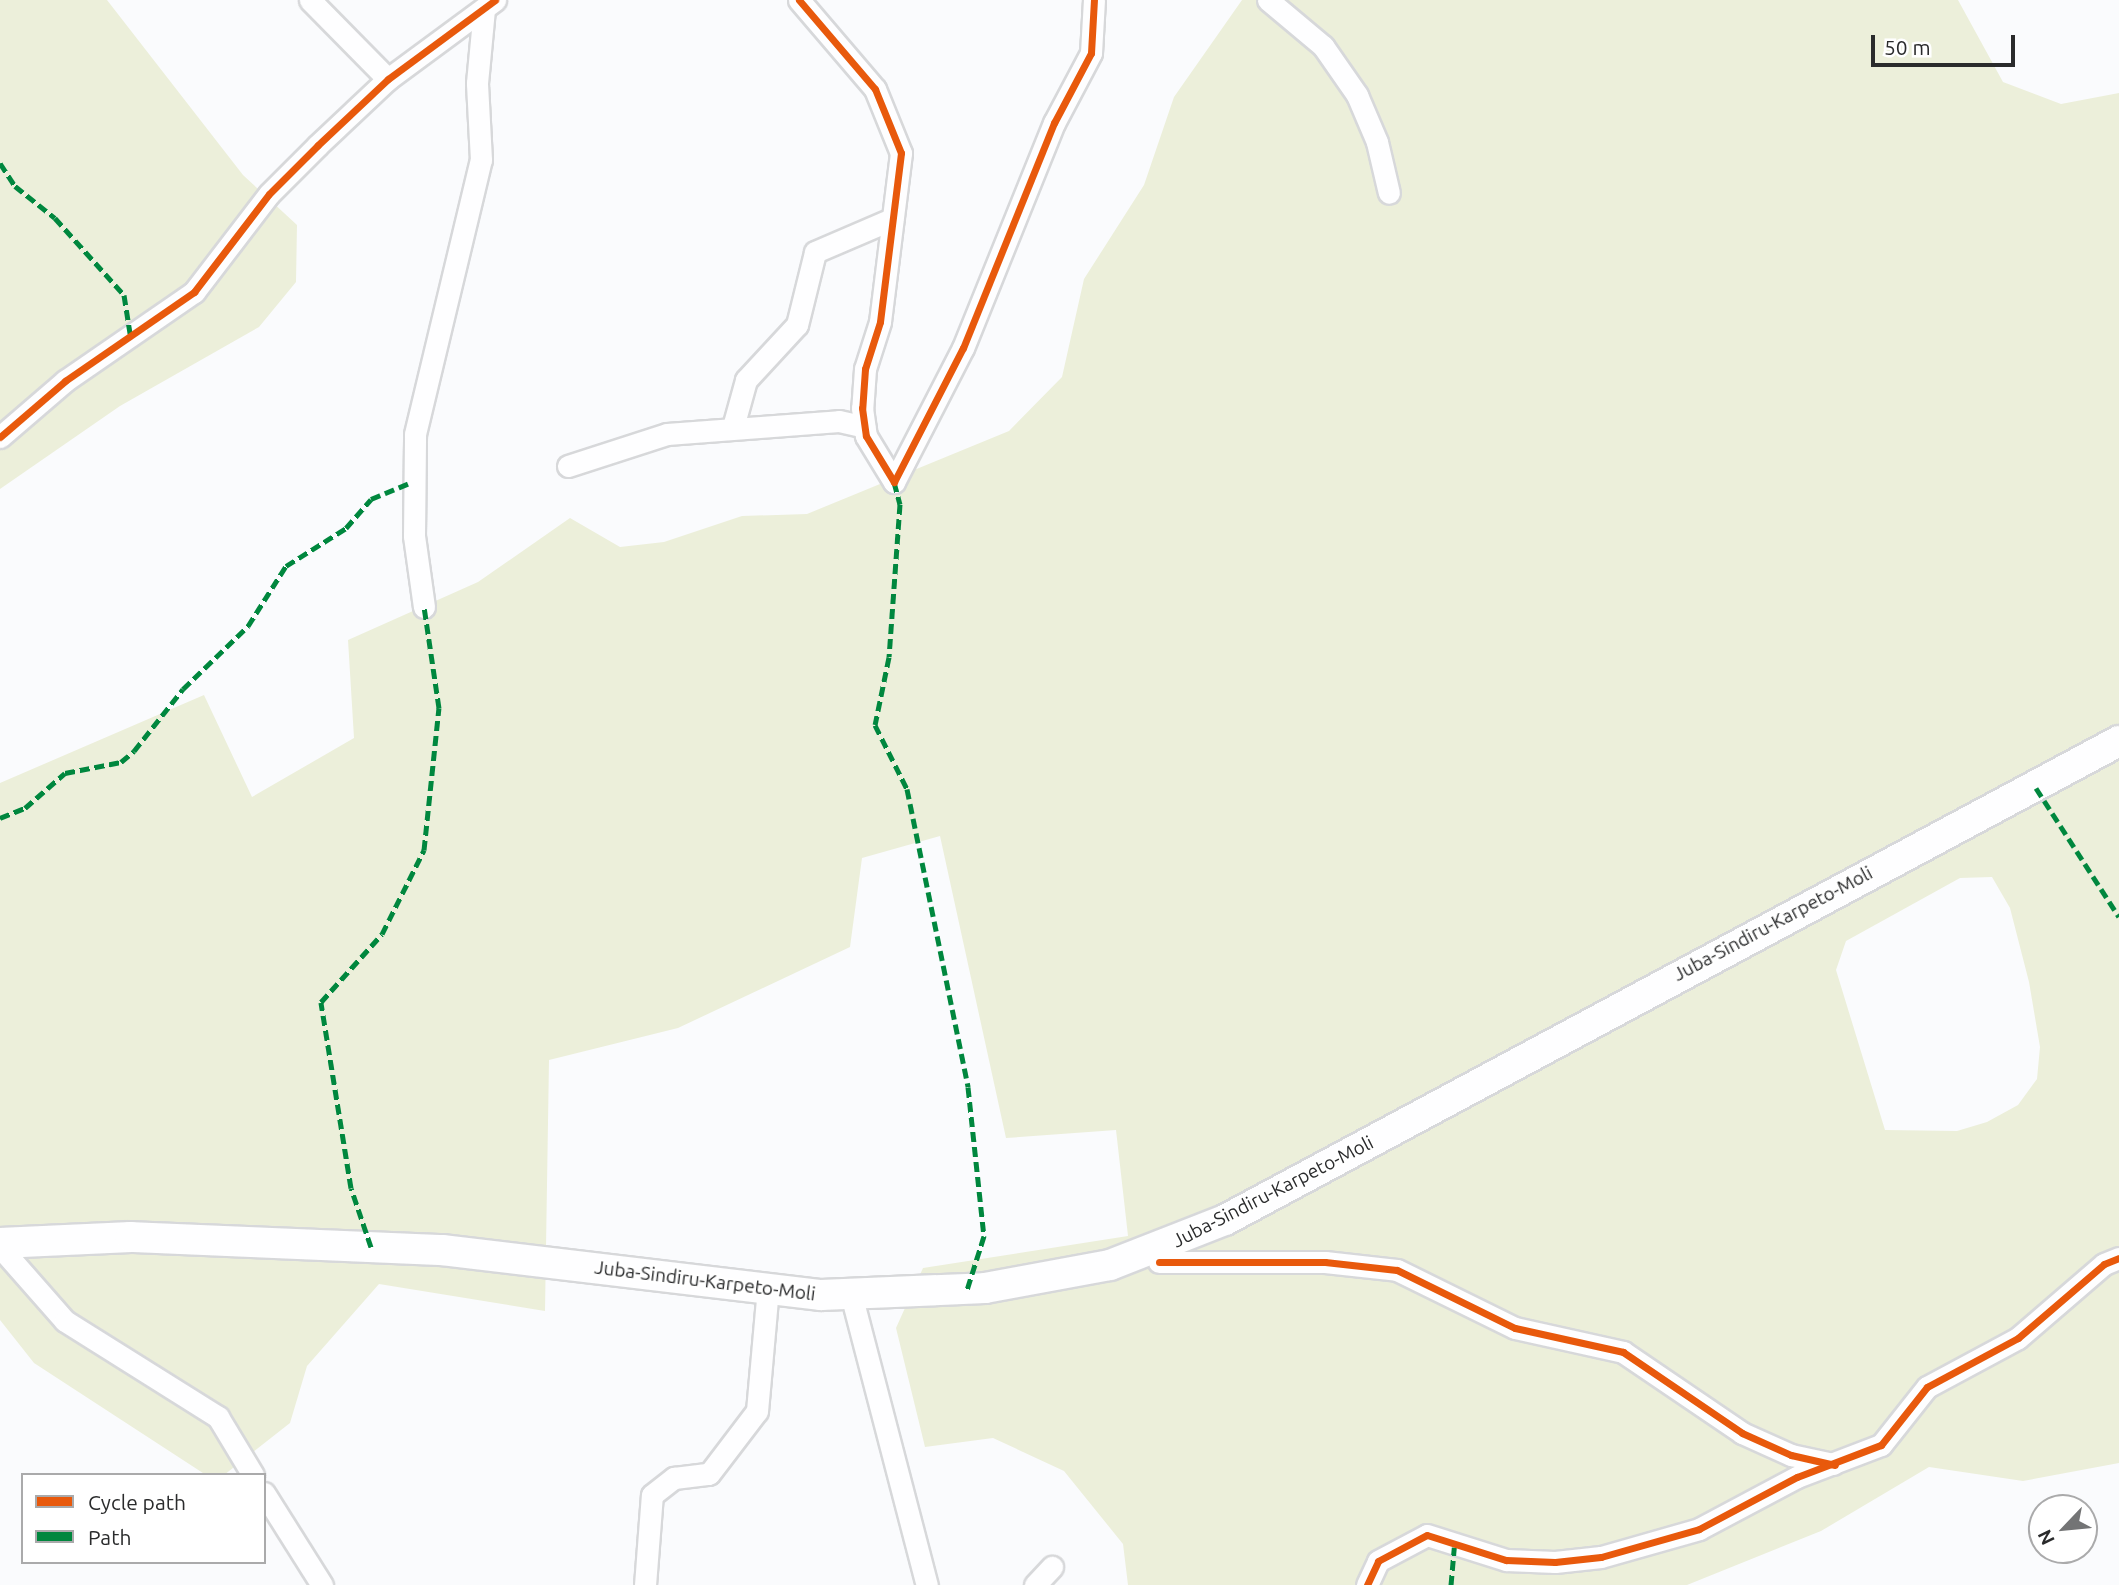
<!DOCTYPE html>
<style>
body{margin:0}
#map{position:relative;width:2119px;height:1585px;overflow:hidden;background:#fafbfd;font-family:Ubuntu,sans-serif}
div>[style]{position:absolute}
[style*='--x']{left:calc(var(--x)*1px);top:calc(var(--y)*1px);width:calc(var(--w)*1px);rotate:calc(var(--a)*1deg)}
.green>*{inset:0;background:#ecefda}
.roads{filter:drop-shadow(2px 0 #d7d8da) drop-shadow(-2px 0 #d7d8da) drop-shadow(0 2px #d7d8da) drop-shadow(0 -2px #d7d8da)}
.minor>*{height:21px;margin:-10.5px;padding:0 10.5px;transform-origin:10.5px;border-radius:10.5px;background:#fefeff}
.secondary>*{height:30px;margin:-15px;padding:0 15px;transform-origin:15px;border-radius:15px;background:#fefeff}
.quiet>*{height:5px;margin-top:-2.5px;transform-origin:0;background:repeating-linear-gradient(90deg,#00873e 0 10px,transparent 0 15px)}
.cycleway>*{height:7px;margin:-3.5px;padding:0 3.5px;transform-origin:3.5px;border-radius:3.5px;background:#e8590c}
span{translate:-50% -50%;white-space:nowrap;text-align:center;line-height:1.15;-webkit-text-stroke:5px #fff;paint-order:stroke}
.street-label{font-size:19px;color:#2a2b2c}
.legend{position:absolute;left:21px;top:1473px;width:245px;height:91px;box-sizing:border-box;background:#fff;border:2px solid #aaaaab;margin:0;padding:9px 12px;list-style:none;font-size:21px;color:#2a2b2c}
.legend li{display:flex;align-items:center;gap:14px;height:35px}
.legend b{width:35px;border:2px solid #aaaaab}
.north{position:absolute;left:2028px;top:1494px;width:70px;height:70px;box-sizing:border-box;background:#fff;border:2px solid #aaaaab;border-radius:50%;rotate:244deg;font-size:19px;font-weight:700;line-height:28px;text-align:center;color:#2a2b2c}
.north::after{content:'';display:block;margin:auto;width:24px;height:32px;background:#737475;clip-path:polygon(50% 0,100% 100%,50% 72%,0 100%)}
.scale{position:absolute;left:1871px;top:35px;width:144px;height:32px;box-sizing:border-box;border:4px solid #2a2b2c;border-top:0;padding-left:9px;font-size:21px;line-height:24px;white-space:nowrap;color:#2a2b2c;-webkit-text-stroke:5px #fff;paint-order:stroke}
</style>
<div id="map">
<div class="green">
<i style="clip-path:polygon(0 0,107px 0,243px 175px,297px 225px,296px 282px,259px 327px,120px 406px,0 489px)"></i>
<i style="clip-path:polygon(evenodd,1242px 0,1958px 0,2003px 82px,2061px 104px,2119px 93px,2119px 1463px,2023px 1481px,1929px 1467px,1821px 1531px,1687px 1585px,1128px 1585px,1123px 1544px,1064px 1471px,993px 1438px,925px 1447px,896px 1328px,923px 1268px,1128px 1236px,1116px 1130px,1006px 1138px,940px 836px,862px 858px,850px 947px,678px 1028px,549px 1060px,545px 1311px,379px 1284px,307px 1366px,290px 1423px,224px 1475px,206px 1475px,34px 1363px,0 1320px,0 783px,204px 695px,252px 797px,354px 738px,348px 640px,478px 582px,570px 518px,620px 547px,664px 542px,742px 516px,807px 514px,1009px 431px,1062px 377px,1084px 279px,1144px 185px,1174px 97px,1242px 0,1992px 877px,2010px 908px,2029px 982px,2040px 1047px,2037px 1079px,2018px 1105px,1987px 1122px,1957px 1131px,1885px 1130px,1836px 970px,1846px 941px,1960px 878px,1992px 877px)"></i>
</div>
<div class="roads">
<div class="minor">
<i style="--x:310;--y:0;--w:111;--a:45.4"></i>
<i style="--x:799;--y:0;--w:117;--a:49.5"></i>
<i style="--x:875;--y:89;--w:69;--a:67.9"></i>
<i style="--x:901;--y:153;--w:170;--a:97.1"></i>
<i style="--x:880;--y:322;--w:49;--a:107.7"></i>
<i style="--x:865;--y:369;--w:39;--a:94"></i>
<i style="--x:862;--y:408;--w:28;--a:82"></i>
<i style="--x:866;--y:436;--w:54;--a:58.7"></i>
<i style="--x:894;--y:482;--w:151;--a:-62.8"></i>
<i style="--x:963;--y:348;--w:243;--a:-68"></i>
<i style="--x:1054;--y:123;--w:79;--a:-62.1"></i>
<i style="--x:1091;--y:53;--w:53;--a:-86.8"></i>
<i style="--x:1268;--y:0;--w:72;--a:39.9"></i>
<i style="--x:1323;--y:46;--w:60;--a:55.2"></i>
<i style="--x:1357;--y:95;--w:51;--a:66.9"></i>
<i style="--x:1377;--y:142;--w:52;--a:76.8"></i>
<i style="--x:733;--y:427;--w:49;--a:-74.5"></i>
<i style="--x:746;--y:380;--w:75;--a:-47.2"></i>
<i style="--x:797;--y:325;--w:75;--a:-76.1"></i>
<i style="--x:815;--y:252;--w:84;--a:-23.2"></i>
<i style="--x:0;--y:437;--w:86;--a:-40.7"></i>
<i style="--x:65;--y:381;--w:157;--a:-34.6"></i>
<i style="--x:194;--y:292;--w:123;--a:-52.6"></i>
<i style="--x:269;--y:194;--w:69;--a:-45"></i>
<i style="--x:318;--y:145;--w:96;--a:-43.3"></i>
<i style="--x:388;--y:79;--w:133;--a:-36.4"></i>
<i style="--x:568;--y:466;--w:104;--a:-17.9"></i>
<i style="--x:667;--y:434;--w:172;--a:-4.3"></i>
<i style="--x:839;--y:421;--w:26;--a:13"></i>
<i style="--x:424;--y:607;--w:72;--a:-98"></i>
<i style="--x:414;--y:536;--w:102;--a:-89.4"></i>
<i style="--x:415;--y:434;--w:282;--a:-76.5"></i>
<i style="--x:481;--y:160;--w:77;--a:-93"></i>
<i style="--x:477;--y:83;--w:74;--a:-84.6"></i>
<i style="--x:0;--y:1247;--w:98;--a:48.7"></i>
<i style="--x:65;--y:1321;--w:181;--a:32.1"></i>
<i style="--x:218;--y:1417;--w:68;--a:58.9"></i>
<i style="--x:1159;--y:1262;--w:166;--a:0"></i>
<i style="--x:1325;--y:1262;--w:72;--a:6.3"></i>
<i style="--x:1397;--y:1270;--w:131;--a:26.2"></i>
<i style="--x:1515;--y:1328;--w:111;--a:12.5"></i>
<i style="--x:1623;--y:1352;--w:144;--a:34.2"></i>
<i style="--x:1742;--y:1433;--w:54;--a:24.2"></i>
<i style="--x:1791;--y:1455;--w:43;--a:12.1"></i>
<i style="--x:851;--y:1294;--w:301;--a:75.4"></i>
<i style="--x:264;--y:1493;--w:109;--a:57.8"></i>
<i style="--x:645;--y:1585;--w:90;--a:-85.6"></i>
<i style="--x:652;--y:1495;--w:28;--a:-38"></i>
<i style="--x:674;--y:1478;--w:35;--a:-7"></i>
<i style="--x:709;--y:1474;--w:79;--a:-52.7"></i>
<i style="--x:757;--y:1411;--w:123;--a:-84.9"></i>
<i style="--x:1035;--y:1585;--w:25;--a:-47"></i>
<i style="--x:1367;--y:1585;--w:26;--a:-65"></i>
<i style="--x:1378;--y:1561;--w:55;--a:-28"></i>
<i style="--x:1427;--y:1535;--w:83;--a:17.6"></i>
<i style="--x:1506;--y:1560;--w:49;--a:2.3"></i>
<i style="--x:1555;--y:1562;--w:46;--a:-6.2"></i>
<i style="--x:1601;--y:1557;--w:102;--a:-15.9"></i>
<i style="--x:1699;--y:1529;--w:111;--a:-28"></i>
<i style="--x:1797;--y:1477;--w:90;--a:-20.9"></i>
<i style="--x:1881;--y:1445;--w:74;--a:-51.6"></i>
<i style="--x:1927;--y:1387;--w:103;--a:-28.3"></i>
<i style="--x:2018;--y:1338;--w:113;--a:-40.7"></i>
<i style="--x:2104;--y:1264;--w:16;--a:-22"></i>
</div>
<div class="secondary">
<i style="--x:0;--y:1243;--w:131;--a:-2.6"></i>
<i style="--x:131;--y:1237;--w:311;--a:2.4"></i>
<i style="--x:442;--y:1250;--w:382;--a:6.8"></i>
<i style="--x:821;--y:1295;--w:164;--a:-2.4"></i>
<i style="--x:985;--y:1288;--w:127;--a:-10.4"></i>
<i style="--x:1110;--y:1265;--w:123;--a:-21.4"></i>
<i style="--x:1225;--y:1220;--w:1014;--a:-28.18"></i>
</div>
</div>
<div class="quiet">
<i style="--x:0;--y:163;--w:27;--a:57"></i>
<i style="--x:15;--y:186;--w:51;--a:38.7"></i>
<i style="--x:55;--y:218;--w:103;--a:48.1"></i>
<i style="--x:124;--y:295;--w:39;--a:81"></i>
<i style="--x:894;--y:482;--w:23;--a:75"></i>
<i style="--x:900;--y:504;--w:153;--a:94.1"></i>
<i style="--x:889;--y:657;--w:69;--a:101.6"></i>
<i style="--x:875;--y:725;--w:72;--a:63.4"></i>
<i style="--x:907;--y:789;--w:304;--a:78.4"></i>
<i style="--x:968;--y:1087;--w:150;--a:83.9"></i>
<i style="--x:984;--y:1236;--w:57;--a:107.5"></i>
<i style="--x:2036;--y:788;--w:153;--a:57.2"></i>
<i style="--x:0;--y:818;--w:27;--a:-22"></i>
<i style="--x:25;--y:808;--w:53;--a:-41.2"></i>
<i style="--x:65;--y:773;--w:57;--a:-11.1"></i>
<i style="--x:121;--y:762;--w:17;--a:-40"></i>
<i style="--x:134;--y:751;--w:79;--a:-51.7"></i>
<i style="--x:183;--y:689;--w:91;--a:-44.1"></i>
<i style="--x:248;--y:626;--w:71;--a:-57.7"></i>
<i style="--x:286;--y:566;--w:71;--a:-32.3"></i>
<i style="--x:346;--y:528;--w:38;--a:-49"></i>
<i style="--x:371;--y:499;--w:44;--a:-22.5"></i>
<i style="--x:371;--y:1247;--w:62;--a:-108.7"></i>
<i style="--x:351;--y:1188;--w:188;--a:-99.2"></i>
<i style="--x:321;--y:1002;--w:91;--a:-48.1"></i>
<i style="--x:382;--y:934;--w:94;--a:-63.4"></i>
<i style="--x:424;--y:850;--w:143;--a:-84"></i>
<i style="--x:439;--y:708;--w:102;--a:-98.4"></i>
<i style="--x:1451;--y:1585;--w:38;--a:-85"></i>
</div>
<div class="cycleway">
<i style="--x:799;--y:0;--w:117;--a:49.5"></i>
<i style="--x:875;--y:89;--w:69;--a:67.9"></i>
<i style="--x:901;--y:153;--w:170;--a:97.1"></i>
<i style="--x:880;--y:322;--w:49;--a:107.7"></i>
<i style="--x:865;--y:369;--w:39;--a:94"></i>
<i style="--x:862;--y:408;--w:28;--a:82"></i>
<i style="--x:866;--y:436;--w:54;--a:58.7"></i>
<i style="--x:894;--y:482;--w:151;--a:-62.8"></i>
<i style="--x:963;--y:348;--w:243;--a:-68"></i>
<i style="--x:1054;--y:123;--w:79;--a:-62.1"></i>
<i style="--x:1091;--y:53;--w:53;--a:-86.8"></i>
<i style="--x:0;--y:437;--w:86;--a:-40.7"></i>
<i style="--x:65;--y:381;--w:157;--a:-34.6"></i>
<i style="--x:194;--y:292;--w:123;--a:-52.6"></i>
<i style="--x:269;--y:194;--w:69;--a:-45"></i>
<i style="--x:318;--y:145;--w:96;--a:-43.3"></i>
<i style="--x:388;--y:79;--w:133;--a:-36.4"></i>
<i style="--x:1159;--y:1262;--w:166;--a:0"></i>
<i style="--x:1325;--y:1262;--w:72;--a:6.3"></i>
<i style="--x:1397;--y:1270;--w:131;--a:26.2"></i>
<i style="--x:1515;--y:1328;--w:111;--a:12.5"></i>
<i style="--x:1623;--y:1352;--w:144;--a:34.2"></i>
<i style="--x:1742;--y:1433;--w:54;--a:24.2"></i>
<i style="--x:1791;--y:1455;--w:45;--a:12.8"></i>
<i style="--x:1367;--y:1585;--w:26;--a:-65"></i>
<i style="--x:1378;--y:1561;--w:55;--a:-28"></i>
<i style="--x:1427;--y:1535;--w:83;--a:17.6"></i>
<i style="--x:1506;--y:1560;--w:49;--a:2.3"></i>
<i style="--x:1555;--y:1562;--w:46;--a:-6.2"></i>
<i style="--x:1601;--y:1557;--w:102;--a:-15.9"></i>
<i style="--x:1699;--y:1529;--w:111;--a:-28"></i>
<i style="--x:1797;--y:1477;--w:90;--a:-20.9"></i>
<i style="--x:1881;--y:1445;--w:74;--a:-51.6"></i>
<i style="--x:1927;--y:1387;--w:103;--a:-28.3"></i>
<i style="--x:2018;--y:1338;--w:113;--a:-40.7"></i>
<i style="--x:2104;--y:1264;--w:16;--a:-22"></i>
</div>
<div class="street-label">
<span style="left:1773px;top:924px;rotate:-28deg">Juba-Sindiru-Karpeto-Moli</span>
<span style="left:1273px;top:1192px;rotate:-27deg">Juba-Sindiru-Karpeto-Moli</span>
<span style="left:705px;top:1281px;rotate:7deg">Juba-Sindiru-Karpeto-Moli</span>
</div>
<ul class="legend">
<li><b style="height:9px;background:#e8590c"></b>Cycle path</li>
<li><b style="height:9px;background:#00873e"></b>Path</li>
</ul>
<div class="north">N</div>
<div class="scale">50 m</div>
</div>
